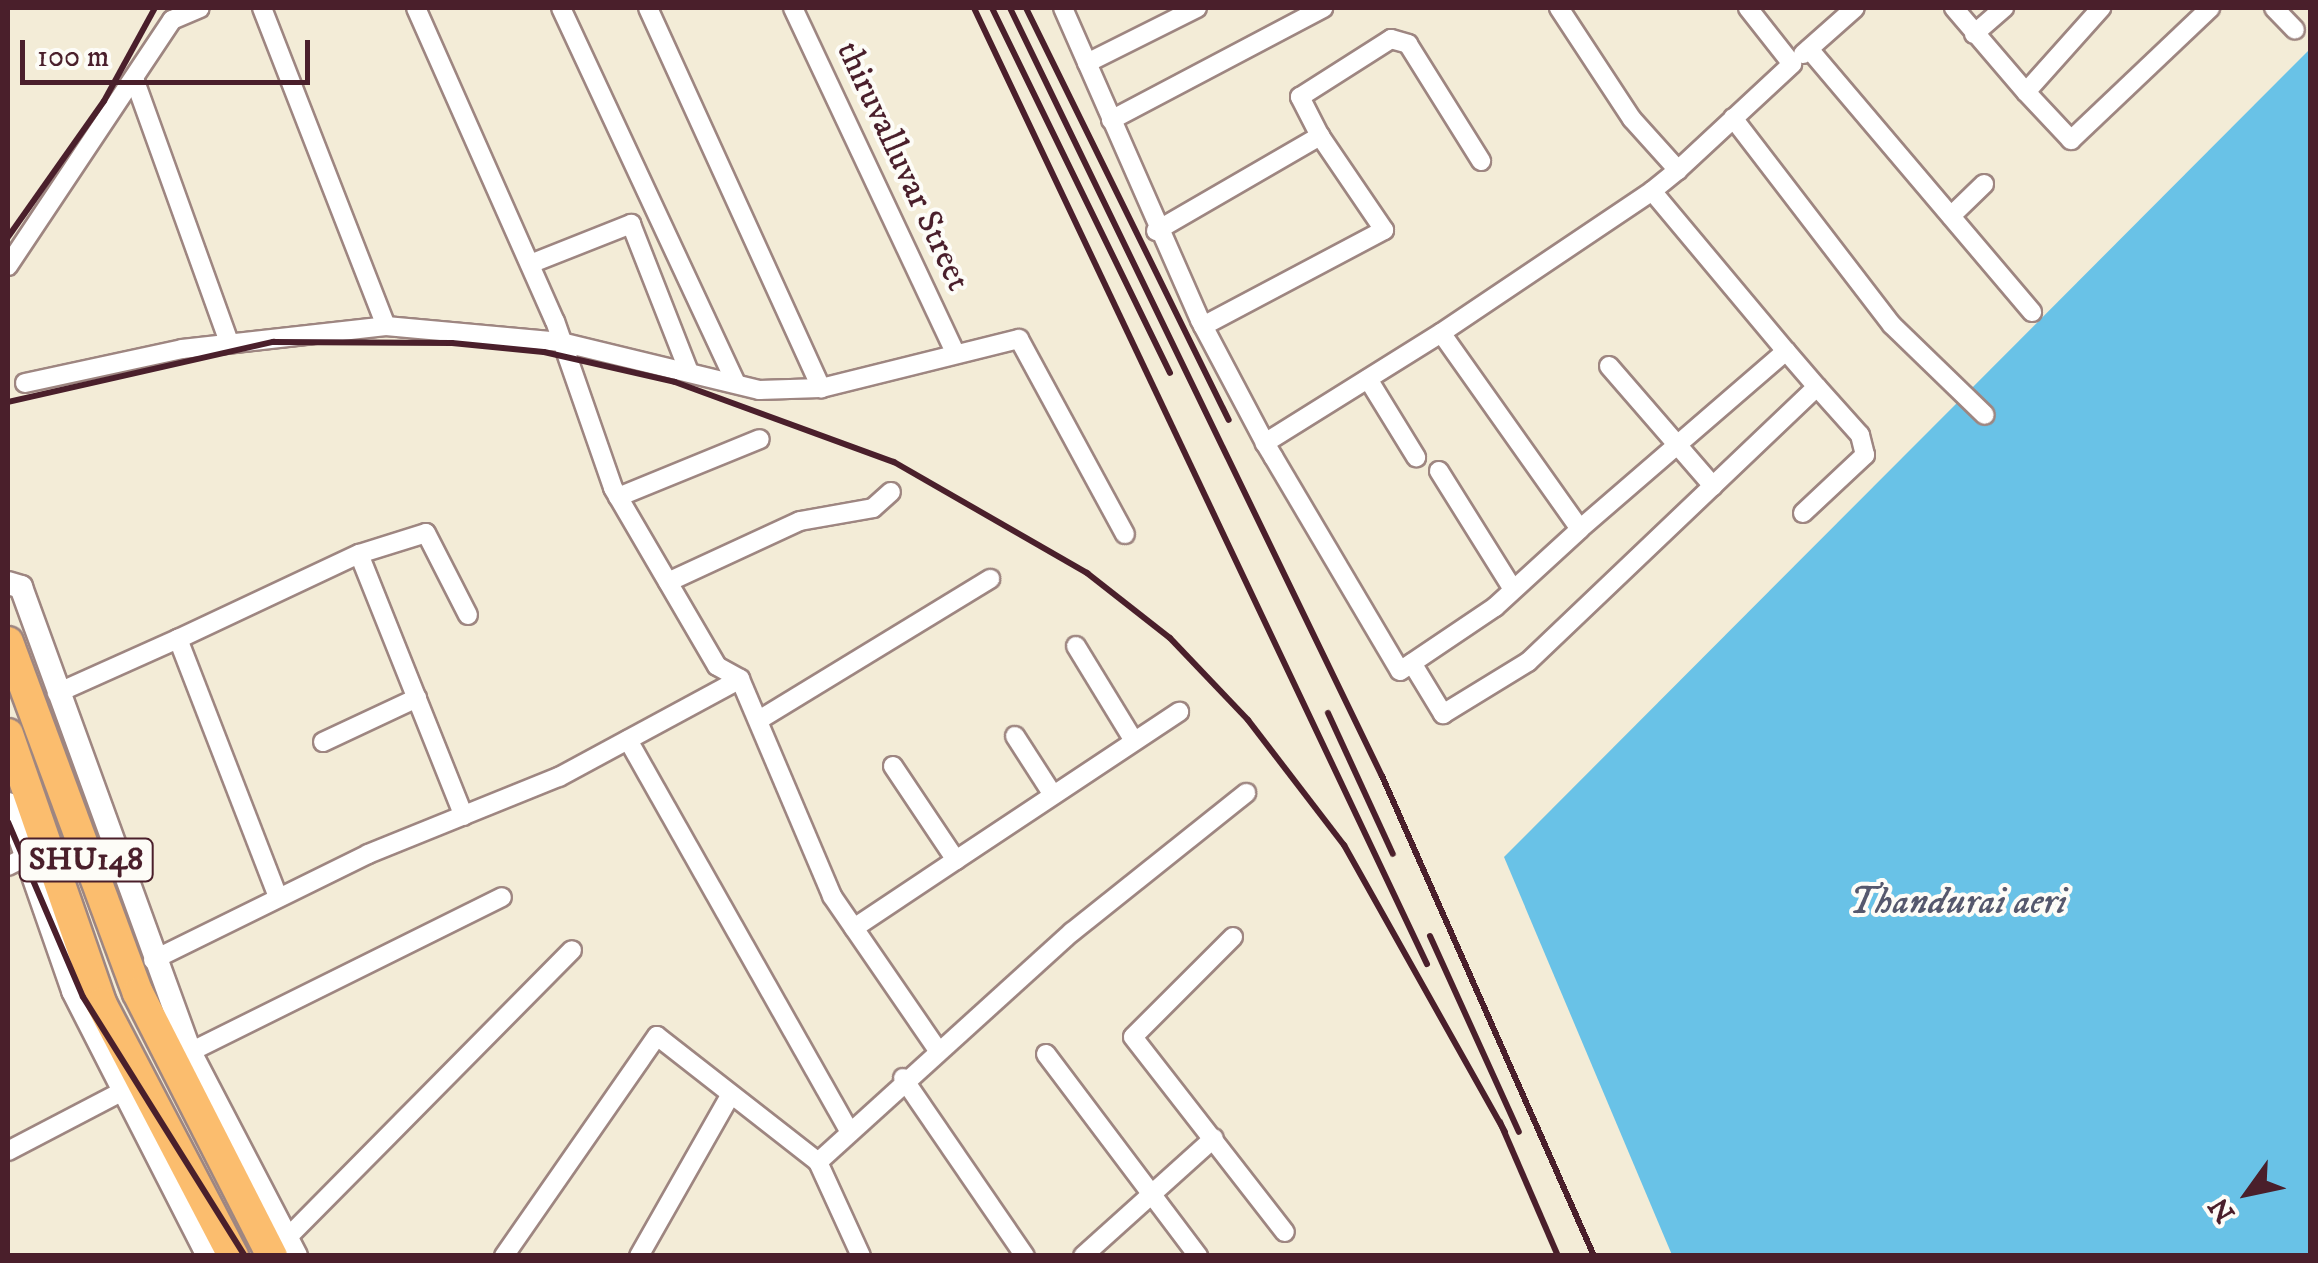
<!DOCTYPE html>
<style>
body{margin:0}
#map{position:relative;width:2318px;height:1263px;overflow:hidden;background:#f3ecd7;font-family:"IM FELL DW Pica",serif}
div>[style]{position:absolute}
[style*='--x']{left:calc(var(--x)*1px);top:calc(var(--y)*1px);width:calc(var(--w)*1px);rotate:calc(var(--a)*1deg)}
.water>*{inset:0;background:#69c2e7}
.roads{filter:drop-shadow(2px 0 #9e8681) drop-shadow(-2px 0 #9e8681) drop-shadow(0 2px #9e8681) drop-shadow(0 -2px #9e8681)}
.minor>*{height:18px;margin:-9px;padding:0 9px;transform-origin:9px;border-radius:9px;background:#fff}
.tertiary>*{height:22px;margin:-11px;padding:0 11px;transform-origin:11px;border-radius:11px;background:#fff}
.trunk>*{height:30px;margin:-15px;padding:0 15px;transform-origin:15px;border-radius:15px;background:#fbbd6e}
.rail>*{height:6px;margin:-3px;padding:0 3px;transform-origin:3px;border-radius:3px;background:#4a1f2b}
span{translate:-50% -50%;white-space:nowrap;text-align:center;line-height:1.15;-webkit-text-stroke:8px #fdfcf7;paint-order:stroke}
.shield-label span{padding:2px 8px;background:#fdfcf7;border:2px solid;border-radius:8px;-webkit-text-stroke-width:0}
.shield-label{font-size:32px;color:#4a1f2b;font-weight:700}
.street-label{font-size:35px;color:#4a1f2b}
.water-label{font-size:38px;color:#55586d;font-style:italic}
.frame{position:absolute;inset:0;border:10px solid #4a1f2b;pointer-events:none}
.north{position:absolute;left:2198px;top:1143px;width:100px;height:100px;-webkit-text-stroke:8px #fdfcf7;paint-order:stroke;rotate:237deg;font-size:28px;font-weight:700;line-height:40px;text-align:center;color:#4a1f2b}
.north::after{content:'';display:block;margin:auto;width:35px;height:45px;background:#4a1f2b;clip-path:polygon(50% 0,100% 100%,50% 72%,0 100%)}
.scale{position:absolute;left:20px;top:40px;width:290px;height:45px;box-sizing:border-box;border:5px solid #4a1f2b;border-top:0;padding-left:12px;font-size:30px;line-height:35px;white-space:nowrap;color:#4a1f2b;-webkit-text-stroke:8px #fdfcf7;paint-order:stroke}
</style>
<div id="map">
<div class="water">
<i style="clip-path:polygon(2310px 49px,2310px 1255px,1672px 1255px,1504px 857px)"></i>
</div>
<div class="roads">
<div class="minor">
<i style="--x:262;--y:8;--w:341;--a:68.7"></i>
<i style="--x:416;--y:8;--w:342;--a:66.1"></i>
<i style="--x:555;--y:321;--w:177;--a:70.8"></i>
<i style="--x:613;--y:488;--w:206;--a:59.7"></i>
<i style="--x:717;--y:666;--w:26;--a:29"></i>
<i style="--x:740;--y:679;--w:236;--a:67"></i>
<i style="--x:832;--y:896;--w:187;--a:55.5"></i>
<i style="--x:561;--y:8;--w:414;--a:65"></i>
<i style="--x:648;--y:8;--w:418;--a:65.5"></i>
<i style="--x:821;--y:388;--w:204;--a:-13.9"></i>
<i style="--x:1019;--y:339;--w:222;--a:61.5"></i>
<i style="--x:793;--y:8;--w:380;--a:64.8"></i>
<i style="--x:1063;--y:8;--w:341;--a:66.3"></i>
<i style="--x:1200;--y:320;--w:139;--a:62.1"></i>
<i style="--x:1265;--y:443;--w:17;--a:59"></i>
<i style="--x:1274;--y:458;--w:247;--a:59.4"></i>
<i style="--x:1400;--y:671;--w:115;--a:-34"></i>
<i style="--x:1495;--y:607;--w:115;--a:-42.5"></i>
<i style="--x:1580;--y:529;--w:240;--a:-125.3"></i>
<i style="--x:1441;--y:333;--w:208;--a:148"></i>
<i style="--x:1559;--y:8;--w:133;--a:56.7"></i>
<i style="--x:1632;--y:119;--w:69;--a:48"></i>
<i style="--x:1678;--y:170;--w:33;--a:141"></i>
<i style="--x:1954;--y:8;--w:111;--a:49.4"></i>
<i style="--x:2026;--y:92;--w:113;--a:-48.2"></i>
<i style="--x:2274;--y:8;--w:30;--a:46"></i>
<i style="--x:1974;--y:34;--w:40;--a:-41"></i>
<i style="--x:1809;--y:49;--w:345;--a:49.7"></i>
<i style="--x:1803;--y:54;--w:69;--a:-41.5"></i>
<i style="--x:1087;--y:63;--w:123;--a:-26.6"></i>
<i style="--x:135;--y:81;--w:277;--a:70.2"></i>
<i style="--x:2026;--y:92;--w:66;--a:46.8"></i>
<i style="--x:2071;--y:140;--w:192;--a:-43.5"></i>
<i style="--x:1733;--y:118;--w:261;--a:52.5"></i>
<i style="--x:1892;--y:325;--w:129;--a:44.1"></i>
<i style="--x:1111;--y:120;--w:240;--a:-27.8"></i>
<i style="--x:1678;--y:170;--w:156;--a:-42.9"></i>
<i style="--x:1792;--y:64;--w:71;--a:-128.2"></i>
<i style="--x:1951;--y:216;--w:46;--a:-44.1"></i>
<i style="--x:1156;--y:231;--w:190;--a:-30.1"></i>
<i style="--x:1320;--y:136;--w:44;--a:-117.1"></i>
<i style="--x:1300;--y:97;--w:108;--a:-32.5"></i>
<i style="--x:1391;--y:39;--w:18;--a:16"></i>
<i style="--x:1408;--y:44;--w:138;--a:58"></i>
<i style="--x:530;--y:264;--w:109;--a:-21.6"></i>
<i style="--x:631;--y:224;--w:159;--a:68.6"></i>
<i style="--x:8;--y:266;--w:296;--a:-56.3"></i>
<i style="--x:172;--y:20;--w:30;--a:-23"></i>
<i style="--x:1203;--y:326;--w:205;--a:-27.9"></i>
<i style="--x:1384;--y:230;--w:114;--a:-124.2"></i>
<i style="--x:1441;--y:333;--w:254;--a:-33.9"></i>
<i style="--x:1652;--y:191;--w:209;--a:50.1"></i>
<i style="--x:1786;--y:351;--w:272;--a:139.2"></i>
<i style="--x:1609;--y:366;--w:159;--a:49.1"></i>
<i style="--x:1368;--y:379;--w:92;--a:58.4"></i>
<i style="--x:25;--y:383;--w:161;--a:-12.2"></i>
<i style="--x:182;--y:349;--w:205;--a:-6.4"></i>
<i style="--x:386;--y:326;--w:176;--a:5.2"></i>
<i style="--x:561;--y:342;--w:204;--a:13.6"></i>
<i style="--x:759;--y:390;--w:62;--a:-1.8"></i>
<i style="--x:1439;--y:471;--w:138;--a:58"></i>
<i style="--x:618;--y:497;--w:153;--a:-22.2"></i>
<i style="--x:1803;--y:513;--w:85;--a:-43.1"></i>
<i style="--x:1865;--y:455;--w:21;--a:-104"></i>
<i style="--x:1860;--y:435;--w:64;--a:-131.9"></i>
<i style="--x:359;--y:554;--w:70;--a:-17.4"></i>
<i style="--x:426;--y:533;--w:92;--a:62.9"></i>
<i style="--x:668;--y:582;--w:145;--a:-24.8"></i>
<i style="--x:800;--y:521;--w:74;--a:-10.1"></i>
<i style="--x:873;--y:508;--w:24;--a:-42"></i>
<i style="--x:178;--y:639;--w:200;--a:-25.2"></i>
<i style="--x:359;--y:554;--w:282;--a:68.2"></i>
<i style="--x:1076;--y:646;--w:111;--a:58.6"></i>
<i style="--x:1412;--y:663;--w:60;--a:58.7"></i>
<i style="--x:1443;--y:714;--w:100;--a:-31.5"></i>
<i style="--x:1528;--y:662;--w:399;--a:-43.6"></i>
<i style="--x:1817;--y:387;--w:48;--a:-130.7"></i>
<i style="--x:57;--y:693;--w:133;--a:-24.1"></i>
<i style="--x:178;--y:639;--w:277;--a:68.8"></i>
<i style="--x:759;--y:720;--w:271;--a:-31.4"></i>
<i style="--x:1015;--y:736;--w:70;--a:57.2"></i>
<i style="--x:628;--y:740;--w:449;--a:60.5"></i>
<i style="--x:323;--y:742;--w:104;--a:-25.1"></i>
<i style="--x:893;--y:766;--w:113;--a:56.2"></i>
<i style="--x:956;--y:860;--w:268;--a:-33.6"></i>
<i style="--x:8;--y:866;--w:20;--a:-27"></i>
<i style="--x:854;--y:928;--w:123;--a:-33.7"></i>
<i style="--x:1233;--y:937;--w:141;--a:135"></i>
<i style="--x:1133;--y:1037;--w:247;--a:52.1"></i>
<i style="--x:153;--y:960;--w:240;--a:-26.2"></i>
<i style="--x:368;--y:854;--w:206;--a:-22"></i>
<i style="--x:559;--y:777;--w:206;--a:-28.4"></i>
<i style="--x:190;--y:1052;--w:348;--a:-26.4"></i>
<i style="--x:1046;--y:1054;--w:253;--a:53"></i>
<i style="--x:903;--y:1078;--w:216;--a:55.6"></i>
<i style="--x:8;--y:1151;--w:125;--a:-27.6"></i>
<i style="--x:287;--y:1238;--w:405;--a:-45.3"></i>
<i style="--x:504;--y:1256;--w:268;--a:-55.2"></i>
<i style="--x:657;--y:1036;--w:204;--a:38"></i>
<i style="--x:639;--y:1256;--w:186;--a:-60.4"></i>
<i style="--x:861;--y:1256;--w:103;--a:-114.6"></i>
<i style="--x:818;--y:1162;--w:343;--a:-42.2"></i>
<i style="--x:1072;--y:932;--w:223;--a:-38.6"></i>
<i style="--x:1083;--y:1256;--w:176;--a:-42"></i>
</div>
<div class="tertiary">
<i style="--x:8;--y:583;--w:14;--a:17"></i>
<i style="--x:21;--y:587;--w:495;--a:70"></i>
<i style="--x:190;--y:1052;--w:230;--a:62.5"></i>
<i style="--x:8;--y:804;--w:198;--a:70.8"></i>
<i style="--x:73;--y:991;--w:297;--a:63"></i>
</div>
<div class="trunk">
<i style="--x:8;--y:642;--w:374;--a:69.7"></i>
<i style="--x:138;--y:993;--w:295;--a:63"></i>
<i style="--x:8;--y:734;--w:285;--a:70.9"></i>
<i style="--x:101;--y:1003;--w:285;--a:62.4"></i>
</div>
</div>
<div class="rail">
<i style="--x:974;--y:8;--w:1058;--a:64.65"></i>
<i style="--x:992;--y:8;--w:406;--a:64"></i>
<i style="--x:1010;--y:8;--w:853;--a:64.16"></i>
<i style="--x:1382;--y:776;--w:525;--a:66.17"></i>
<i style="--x:1026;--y:8;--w:459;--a:63.8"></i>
<i style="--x:8;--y:237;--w:166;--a:-54.8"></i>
<i style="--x:104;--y:101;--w:106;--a:-61.3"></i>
<i style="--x:8;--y:402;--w:272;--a:-12.8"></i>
<i style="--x:273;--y:342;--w:179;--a:0.3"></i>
<i style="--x:452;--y:343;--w:92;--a:5.6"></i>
<i style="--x:544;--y:352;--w:134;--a:12.9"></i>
<i style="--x:675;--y:382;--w:233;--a:20.1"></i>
<i style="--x:894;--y:462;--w:223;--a:29.9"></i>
<i style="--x:1087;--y:573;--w:105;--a:38.1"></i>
<i style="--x:1170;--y:638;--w:113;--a:46.4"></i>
<i style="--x:1248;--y:720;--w:158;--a:52.5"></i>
<i style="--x:1344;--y:845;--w:329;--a:60.7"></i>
<i style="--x:1328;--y:713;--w:155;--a:65.3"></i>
<i style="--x:8;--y:822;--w:190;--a:66.8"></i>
<i style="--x:83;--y:997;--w:305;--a:58"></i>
<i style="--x:1430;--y:936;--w:215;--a:65.6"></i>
<i style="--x:1500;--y:1122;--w:146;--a:66.6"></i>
</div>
<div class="shield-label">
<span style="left:86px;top:860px">SHU148</span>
</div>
<div class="street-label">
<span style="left:903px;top:166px;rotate:65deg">thiruvalluvar Street</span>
</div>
<div class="water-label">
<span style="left:1958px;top:903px">Thandurai aeri</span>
</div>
<div class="frame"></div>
<div class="north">N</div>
<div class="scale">100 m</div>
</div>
